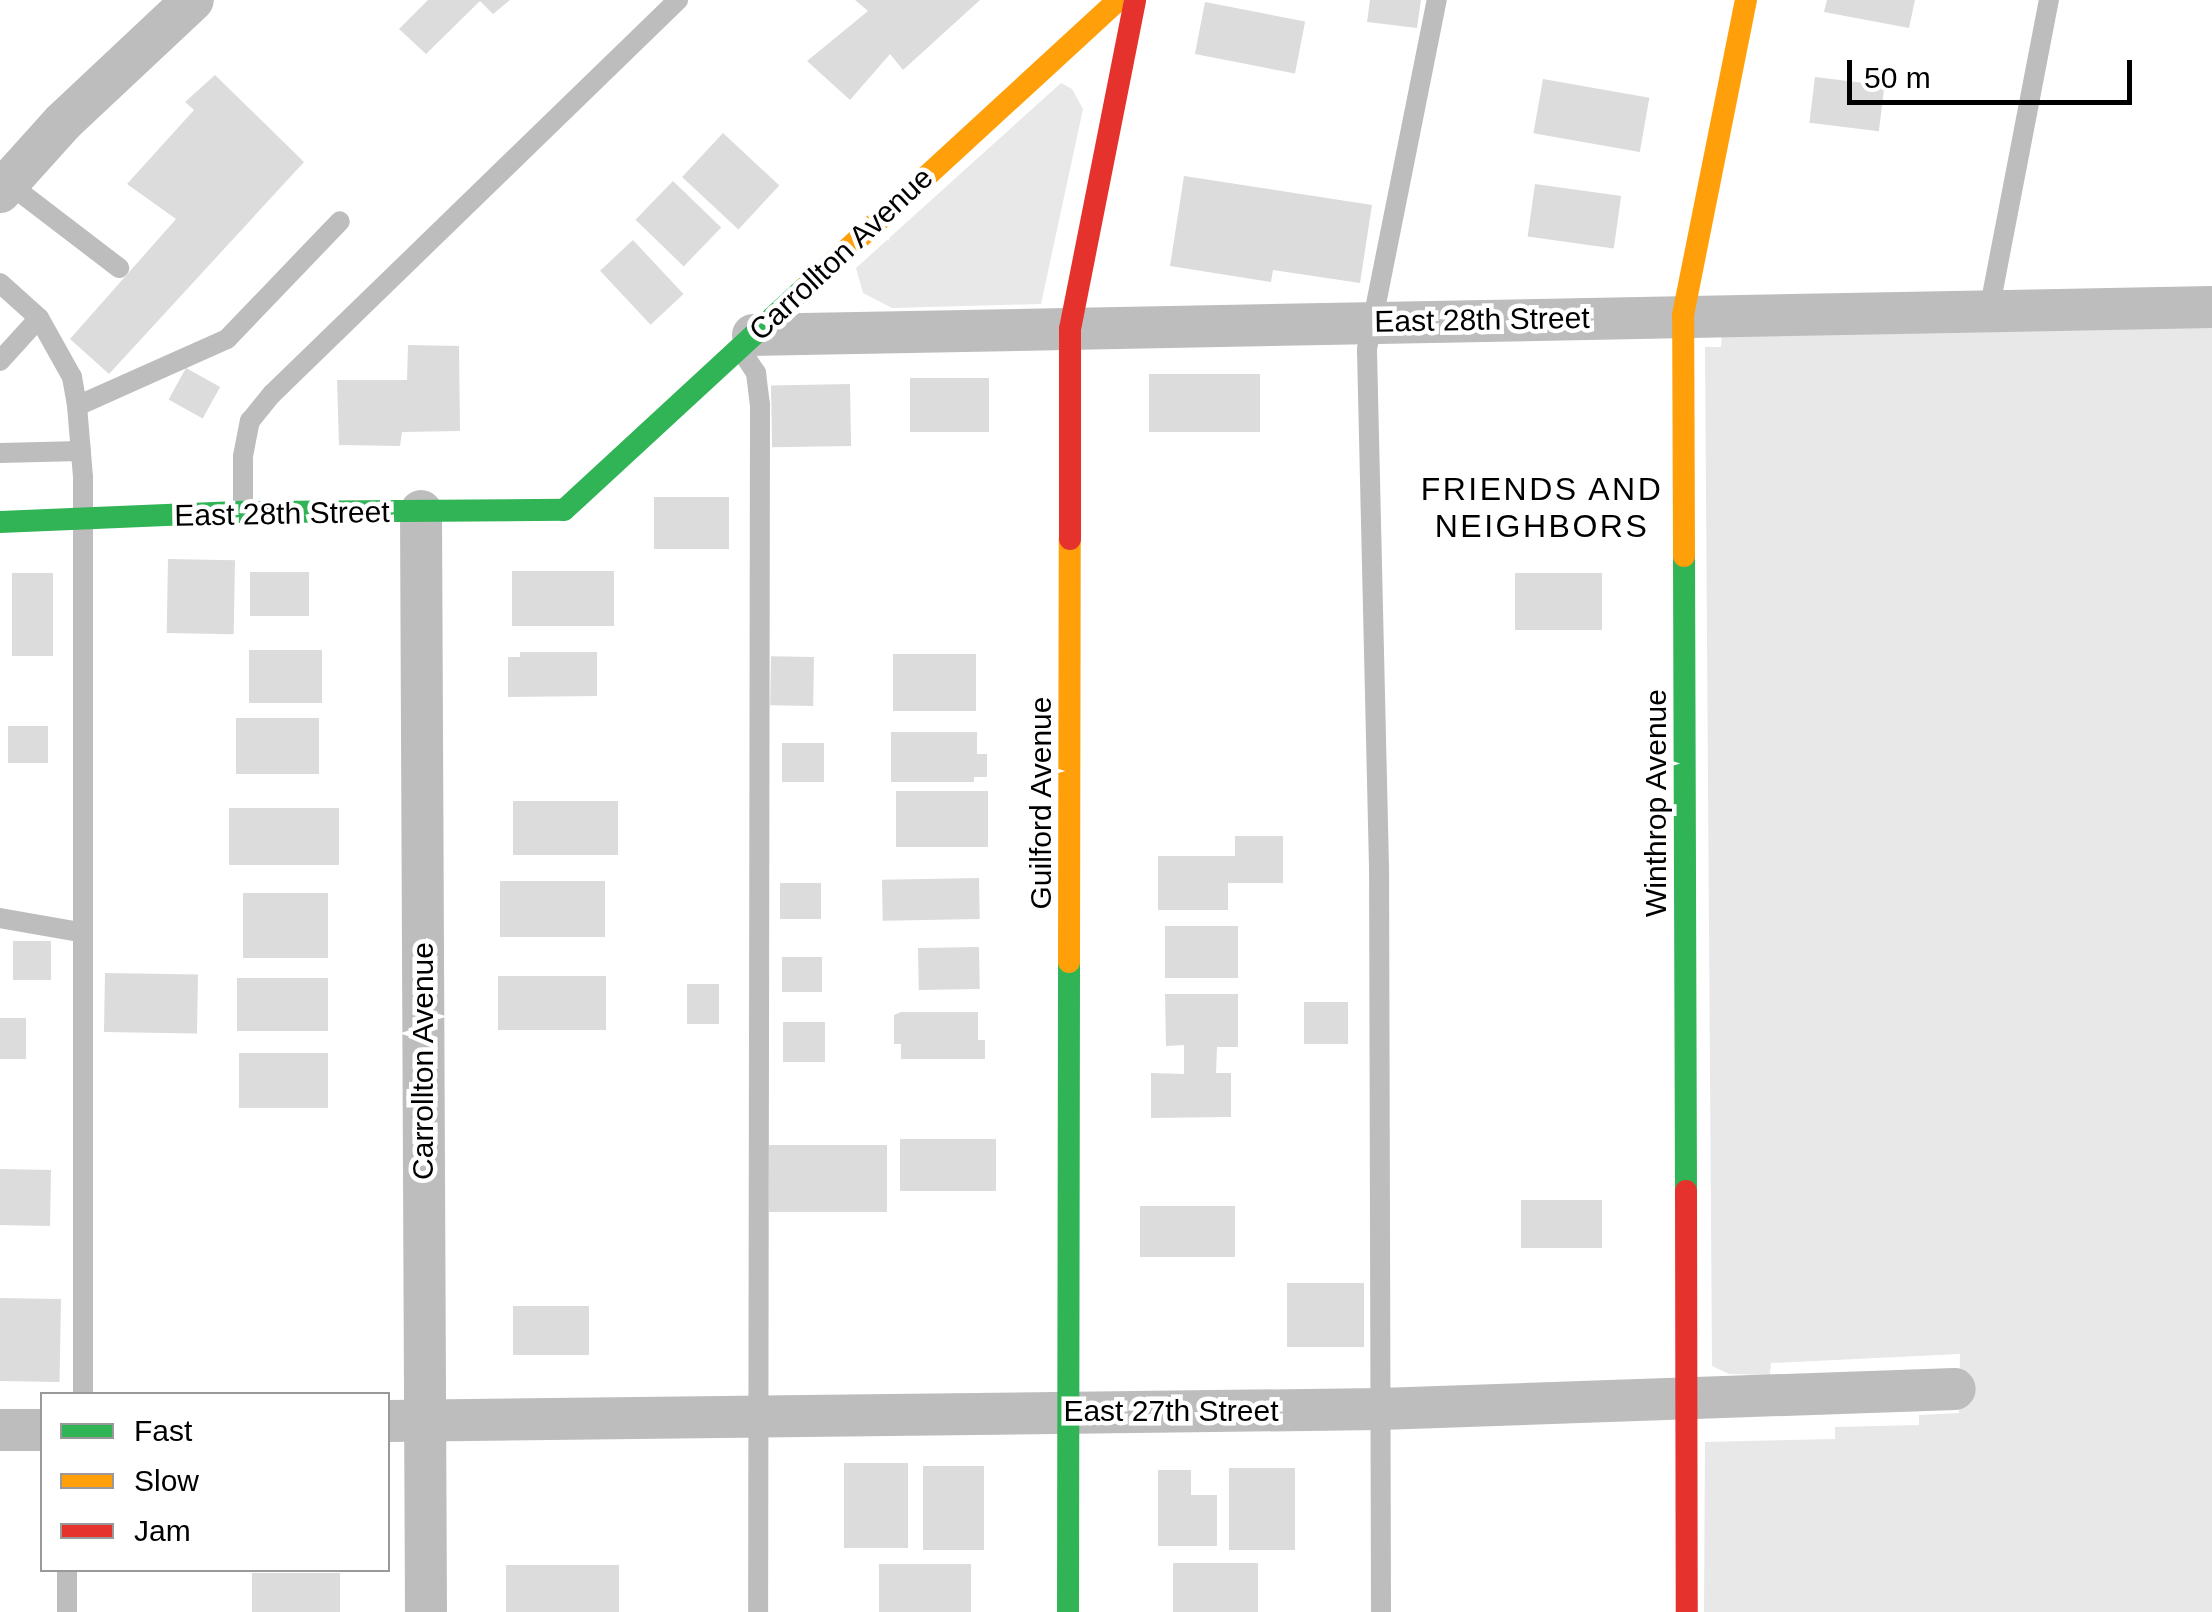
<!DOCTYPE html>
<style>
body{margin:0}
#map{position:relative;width:2212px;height:1612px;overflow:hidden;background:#fff;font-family:Arial,sans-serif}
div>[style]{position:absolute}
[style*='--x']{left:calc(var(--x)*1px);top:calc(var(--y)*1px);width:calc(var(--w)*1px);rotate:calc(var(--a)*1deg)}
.green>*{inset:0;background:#e8e8e8}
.building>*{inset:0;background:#dcdcdc;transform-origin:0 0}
.lane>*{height:20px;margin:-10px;padding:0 10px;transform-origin:10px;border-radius:10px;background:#bdbdbd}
.street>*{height:42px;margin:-21px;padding:0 21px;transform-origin:21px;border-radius:21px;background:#bdbdbd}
.fast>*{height:22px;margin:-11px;padding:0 11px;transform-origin:11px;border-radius:11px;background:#30b455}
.slow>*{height:22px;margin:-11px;padding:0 11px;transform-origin:11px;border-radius:11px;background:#ff9f0a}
.jam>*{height:22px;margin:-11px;padding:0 11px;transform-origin:11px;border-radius:11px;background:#e5322d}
span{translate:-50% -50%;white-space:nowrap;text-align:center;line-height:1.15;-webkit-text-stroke:9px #fff;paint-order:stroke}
.street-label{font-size:30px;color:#000}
.neighbourhood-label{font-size:32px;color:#000;letter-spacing:2.5px}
.legend{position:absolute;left:40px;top:1392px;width:350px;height:180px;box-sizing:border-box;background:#fff;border:2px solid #999;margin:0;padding:12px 18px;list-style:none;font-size:30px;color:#000}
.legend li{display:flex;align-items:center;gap:20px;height:50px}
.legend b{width:50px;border:2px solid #999}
.scale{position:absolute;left:1847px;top:60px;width:285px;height:45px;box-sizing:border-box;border:5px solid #000;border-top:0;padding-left:12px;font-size:30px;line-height:35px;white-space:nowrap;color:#000;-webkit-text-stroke:8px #fff;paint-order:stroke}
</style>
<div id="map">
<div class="green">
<i style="clip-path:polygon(1061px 83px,1072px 89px,1083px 109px,1041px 304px,892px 308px,863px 293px,856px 268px)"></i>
<i style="clip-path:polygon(2212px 319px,2212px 1612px,1704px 1612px,1705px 1442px,1835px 1439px,1835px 1427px,1919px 1425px,1919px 1415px,1959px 1413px,1960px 1354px,1771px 1363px,1770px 1375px,1729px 1374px,1712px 1366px,1705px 347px,1721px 347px,1722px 332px)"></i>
</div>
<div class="building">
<i style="clip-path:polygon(428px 0,510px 0,493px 14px,480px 1px,426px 54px,399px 29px)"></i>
<i style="clip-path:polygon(855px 0,980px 0,903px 70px,890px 54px,850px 100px,807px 61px,868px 11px)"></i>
<i style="clip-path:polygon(1370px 0,1421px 0,1417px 28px,1367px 22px)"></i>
<i style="clip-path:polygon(1827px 0,1915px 0,1909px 28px,1824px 12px)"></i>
<i style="left:1205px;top:2px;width:102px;height:53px;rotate:11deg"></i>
<i style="clip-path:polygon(215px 75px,304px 162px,109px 374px,70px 339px,176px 219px,127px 184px,194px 110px,185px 102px)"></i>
<i style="left:1815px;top:77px;width:70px;height:46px;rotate:7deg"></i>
<i style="left:1543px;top:79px;width:108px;height:55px;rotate:10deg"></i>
<i style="left:723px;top:133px;width:77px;height:60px;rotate:43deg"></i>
<i style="clip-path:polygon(1184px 176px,1372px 205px,1360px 283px,1273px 270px,1271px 282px,1170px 266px)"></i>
<i style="left:673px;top:181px;width:67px;height:54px;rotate:44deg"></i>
<i style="left:1535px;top:184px;width:87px;height:53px;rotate:8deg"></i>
<i style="left:633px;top:240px;width:74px;height:45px;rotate:47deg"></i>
<i style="clip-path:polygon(408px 345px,459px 346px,460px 431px,402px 432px,400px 446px,339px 445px,337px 380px,407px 380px)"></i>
<i style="left:186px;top:368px;width:39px;height:36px;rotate:29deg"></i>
<i style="left:1149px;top:374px;width:111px;height:58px"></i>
<i style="left:910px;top:378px;width:79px;height:54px"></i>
<i style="left:850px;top:384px;width:62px;height:79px;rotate:89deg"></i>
<i style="left:654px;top:497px;width:75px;height:52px"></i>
<i style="left:168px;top:559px;width:67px;height:74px;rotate:1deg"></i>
<i style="left:512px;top:571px;width:102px;height:55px"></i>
<i style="left:309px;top:572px;width:44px;height:59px;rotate:90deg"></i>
<i style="left:12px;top:573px;width:41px;height:83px"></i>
<i style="left:1515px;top:573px;width:87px;height:57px"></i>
<i style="left:249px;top:650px;width:73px;height:53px"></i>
<i style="clip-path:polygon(520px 652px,597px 652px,597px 696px,508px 697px,508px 657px,520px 657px)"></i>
<i style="left:893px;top:654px;width:83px;height:57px"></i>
<i style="left:814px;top:657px;width:49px;height:43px;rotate:91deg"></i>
<i style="left:236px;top:718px;width:83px;height:56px"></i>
<i style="left:8px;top:726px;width:40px;height:37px"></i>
<i style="clip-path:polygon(891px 732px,977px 732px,977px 754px,987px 754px,987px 777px,974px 777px,974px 782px,891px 782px)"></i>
<i style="left:782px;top:743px;width:42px;height:39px"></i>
<i style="left:896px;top:791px;width:92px;height:56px"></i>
<i style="left:513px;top:801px;width:105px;height:54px"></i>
<i style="left:229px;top:808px;width:110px;height:57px"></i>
<i style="clip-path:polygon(1235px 836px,1283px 836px,1283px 883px,1228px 883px,1228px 910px,1158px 910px,1158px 856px,1235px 856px)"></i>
<i style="left:979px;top:878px;width:41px;height:97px;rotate:89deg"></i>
<i style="left:500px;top:881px;width:105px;height:56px"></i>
<i style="left:780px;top:883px;width:41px;height:36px"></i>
<i style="left:243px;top:893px;width:85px;height:65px"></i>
<i style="left:1165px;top:926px;width:73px;height:52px"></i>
<i style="left:51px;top:941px;width:39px;height:38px;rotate:90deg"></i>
<i style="left:979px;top:947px;width:42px;height:61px;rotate:89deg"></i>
<i style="left:782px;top:957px;width:40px;height:35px"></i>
<i style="left:105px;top:973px;width:93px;height:59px;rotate:1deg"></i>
<i style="left:498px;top:976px;width:108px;height:54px"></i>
<i style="left:237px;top:978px;width:91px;height:53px"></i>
<i style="left:687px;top:984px;width:32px;height:40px"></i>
<i style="clip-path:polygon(1165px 994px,1238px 994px,1238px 1047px,1217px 1047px,1216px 1073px,1231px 1073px,1231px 1117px,1151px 1118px,1151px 1073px,1184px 1074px,1184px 1045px,1166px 1046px)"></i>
<i style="left:1304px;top:1002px;width:44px;height:42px"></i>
<i style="clip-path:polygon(901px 1012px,978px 1012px,978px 1040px,985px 1040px,985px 1059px,901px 1059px,901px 1044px,894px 1044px,894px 1015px)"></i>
<i style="left:0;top:1018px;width:26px;height:41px"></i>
<i style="left:783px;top:1022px;width:42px;height:40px"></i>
<i style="left:239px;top:1053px;width:89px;height:55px"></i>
<i style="left:900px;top:1139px;width:96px;height:52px"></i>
<i style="left:769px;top:1145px;width:118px;height:67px"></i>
<i style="left:0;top:1169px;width:51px;height:56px;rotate:1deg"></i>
<i style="left:1521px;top:1200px;width:81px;height:48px"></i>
<i style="left:1140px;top:1206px;width:95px;height:51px"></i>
<i style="left:1287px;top:1283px;width:77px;height:64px"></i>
<i style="left:0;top:1298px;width:61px;height:83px;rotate:1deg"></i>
<i style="left:513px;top:1306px;width:76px;height:49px"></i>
<i style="left:844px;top:1463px;width:64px;height:85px"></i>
<i style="left:923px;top:1466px;width:61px;height:84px"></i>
<i style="left:1229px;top:1468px;width:66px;height:82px"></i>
<i style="clip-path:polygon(1158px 1470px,1191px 1470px,1191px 1495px,1217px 1495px,1217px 1546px,1158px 1546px)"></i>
<i style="left:1173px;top:1563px;width:85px;height:49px"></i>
<i style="left:879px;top:1564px;width:92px;height:48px"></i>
<i style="left:506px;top:1565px;width:113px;height:47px"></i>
<i style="left:252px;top:1573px;width:88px;height:39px"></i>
</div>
<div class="lane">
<i style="--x:8;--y:183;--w:140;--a:37.4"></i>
<i style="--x:0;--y:283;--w:52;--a:41.9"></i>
<i style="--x:39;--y:318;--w:68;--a:60.8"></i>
<i style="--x:72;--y:377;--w:29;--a:80"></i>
<i style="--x:1989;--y:311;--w:317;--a:-79.1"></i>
<i style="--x:740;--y:349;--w:29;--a:56"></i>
<i style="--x:756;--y:373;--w:31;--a:83"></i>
<i style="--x:760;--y:404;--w:1208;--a:90.09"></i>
<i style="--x:0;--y:361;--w:58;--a:-47.8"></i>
<i style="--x:0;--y:453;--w:81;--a:-1.4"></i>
<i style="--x:243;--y:512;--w:56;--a:-90"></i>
<i style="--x:243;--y:456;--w:36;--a:-79"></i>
<i style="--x:250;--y:421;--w:35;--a:-51"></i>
<i style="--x:272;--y:394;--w:566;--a:-44.14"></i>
<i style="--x:0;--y:918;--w:80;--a:10"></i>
<i style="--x:83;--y:1394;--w:917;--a:-90"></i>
<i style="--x:83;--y:477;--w:71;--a:-94.8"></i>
<i style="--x:77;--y:406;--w:164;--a:-24.1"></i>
<i style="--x:227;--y:339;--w:163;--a:-46.2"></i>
<i style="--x:67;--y:1570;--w:42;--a:90"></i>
<i style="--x:1381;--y:1612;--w:745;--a:-90.15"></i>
<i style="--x:1379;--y:867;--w:518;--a:-91.33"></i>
<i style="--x:1367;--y:349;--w:356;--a:-78.7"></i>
</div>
<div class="street">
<i style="--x:0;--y:192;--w:94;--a:-48"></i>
<i style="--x:63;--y:122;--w:178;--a:-43.2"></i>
<i style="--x:753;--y:335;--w:1459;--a:-1.1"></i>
<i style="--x:421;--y:511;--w:1101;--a:89.74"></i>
<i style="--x:388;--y:1421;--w:992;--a:-0.69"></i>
<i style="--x:1380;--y:1409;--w:575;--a:-1.99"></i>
<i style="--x:0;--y:1430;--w:42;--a:0"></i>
</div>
<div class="fast">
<i style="--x:0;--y:522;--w:243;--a:-2.4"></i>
<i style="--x:243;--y:512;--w:321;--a:-0.4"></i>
<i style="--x:564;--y:510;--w:328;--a:-42.7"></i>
<i style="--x:1684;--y:556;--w:635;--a:89.82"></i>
<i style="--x:1068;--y:1612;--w:650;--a:-89.91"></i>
</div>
<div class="slow">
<i style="--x:805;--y:288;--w:425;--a:-42.6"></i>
<i style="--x:1684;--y:556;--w:241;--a:-90.2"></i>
<i style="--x:1683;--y:315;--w:321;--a:-78.7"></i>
<i style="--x:1069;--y:962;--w:423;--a:-89.9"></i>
</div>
<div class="jam">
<i style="--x:1070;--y:539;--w:210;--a:-90"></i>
<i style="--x:1070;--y:329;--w:335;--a:-78.8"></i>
<i style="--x:1686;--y:1191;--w:421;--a:89.9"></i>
</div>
<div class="street-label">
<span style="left:841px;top:254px;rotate:-43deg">Carrollton Avenue</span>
<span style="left:1482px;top:320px;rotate:-1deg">East 28th Street</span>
<span style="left:282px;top:514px;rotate:-1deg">East 28th Street</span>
<span style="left:1041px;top:803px;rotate:-90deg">Guilford Avenue</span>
<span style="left:1656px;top:803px;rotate:-90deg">Winthrop Avenue</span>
<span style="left:423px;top:1061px;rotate:-90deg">Carrollton Avenue</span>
<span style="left:1171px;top:1411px">East 27th Street</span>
</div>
<div class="neighbourhood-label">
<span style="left:1542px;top:508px">FRIENDS AND<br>NEIGHBORS</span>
</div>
<ul class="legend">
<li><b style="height:12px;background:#30b455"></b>Fast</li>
<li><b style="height:12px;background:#ff9f0a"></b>Slow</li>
<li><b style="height:12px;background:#e5322d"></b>Jam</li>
</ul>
<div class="scale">50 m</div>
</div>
